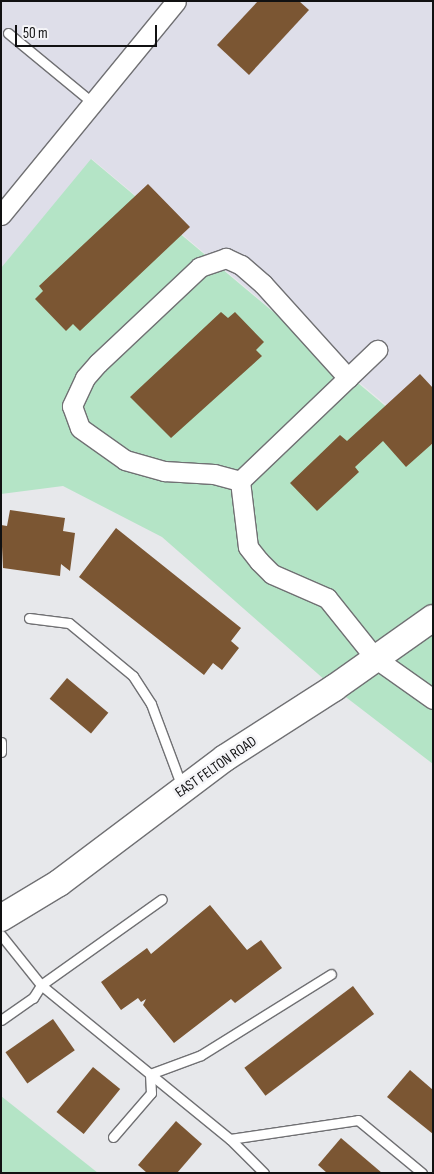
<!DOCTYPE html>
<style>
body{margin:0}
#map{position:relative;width:434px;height:1174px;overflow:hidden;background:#e7e8eb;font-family:"Sofia Sans Condensed",sans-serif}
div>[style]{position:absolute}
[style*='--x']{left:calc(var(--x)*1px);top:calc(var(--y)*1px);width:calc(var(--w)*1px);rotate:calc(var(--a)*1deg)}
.built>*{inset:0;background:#dedee9}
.green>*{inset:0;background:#b4e4c6}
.building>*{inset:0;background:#7b5633;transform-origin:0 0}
.roads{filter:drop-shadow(1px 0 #707073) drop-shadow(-1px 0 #707073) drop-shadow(0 1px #707073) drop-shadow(0 -1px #707073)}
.lane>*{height:9px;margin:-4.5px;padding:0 4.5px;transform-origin:4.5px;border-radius:4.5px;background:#fff}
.street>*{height:19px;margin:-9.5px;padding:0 9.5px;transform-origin:9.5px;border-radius:9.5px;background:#fff}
.secondary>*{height:26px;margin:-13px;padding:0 13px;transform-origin:13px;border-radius:13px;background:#fff}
span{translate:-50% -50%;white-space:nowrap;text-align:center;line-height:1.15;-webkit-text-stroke:5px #f5f5f8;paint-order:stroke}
.street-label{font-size:15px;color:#111112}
.frame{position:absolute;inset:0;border:2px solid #111112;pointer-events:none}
.scale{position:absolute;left:15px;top:25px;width:142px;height:22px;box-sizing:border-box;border:2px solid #111112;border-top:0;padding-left:6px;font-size:15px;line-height:18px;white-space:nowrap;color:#111112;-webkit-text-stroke:4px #f5f5f8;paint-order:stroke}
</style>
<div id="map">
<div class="built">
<i style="clip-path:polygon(1px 1px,433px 1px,433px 444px,92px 159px,1px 268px)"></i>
</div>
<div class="green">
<i style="clip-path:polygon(91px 159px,433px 446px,433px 764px,334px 688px,162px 537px,63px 486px,1px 494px,1px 268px)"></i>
<i style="clip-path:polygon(1px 1096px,98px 1173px,1px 1173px)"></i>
</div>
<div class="building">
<i style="clip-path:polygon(258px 1px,299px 1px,309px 10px,249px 75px,217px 45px)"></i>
<i style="clip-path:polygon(148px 184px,190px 227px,80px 331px,73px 324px,66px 331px,35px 299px,43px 291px,39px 286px)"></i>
<i style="clip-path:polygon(221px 312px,228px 318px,235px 312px,264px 342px,256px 350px,262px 356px,171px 438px,130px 397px)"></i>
<i style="clip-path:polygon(420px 374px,433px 388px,433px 443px,406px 467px,383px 441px,355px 467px,359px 472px,317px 511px,290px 483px,340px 435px,347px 441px)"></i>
<i style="clip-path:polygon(10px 510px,65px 518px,63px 531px,75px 533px,70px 571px,61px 564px,60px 576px,3px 568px,1px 525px,7px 526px)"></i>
<i style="clip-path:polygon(116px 528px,241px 628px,231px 641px,239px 648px,222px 670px,213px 663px,204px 675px,79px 577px)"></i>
<i style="left:67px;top:678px;width:54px;height:27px;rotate:40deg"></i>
<i style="clip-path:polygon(210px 905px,247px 950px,261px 940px,282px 968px,235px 1003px,231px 999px,174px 1043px,143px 1005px,146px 999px,141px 1002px,138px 998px,121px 1010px,101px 982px,147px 948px,151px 954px)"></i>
<i style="left:353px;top:986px;width:35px;height:136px;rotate:53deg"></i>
<i style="left:53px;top:1019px;width:38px;height:58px;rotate:55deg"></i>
<i style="left:93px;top:1067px;width:35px;height:58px;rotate:39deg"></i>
<i style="clip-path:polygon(410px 1070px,433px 1090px,433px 1134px,387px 1097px)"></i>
<i style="clip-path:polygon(176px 1121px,202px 1144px,177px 1173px,147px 1173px,138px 1165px)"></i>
<i style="clip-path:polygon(341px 1138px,382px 1173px,327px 1173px,318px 1165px)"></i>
</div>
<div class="roads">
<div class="lane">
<i style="--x:8;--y:33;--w:110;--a:39.5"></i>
<i style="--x:29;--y:618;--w:40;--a:7.1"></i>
<i style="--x:69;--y:623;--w:83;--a:39.6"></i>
<i style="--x:133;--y:676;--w:33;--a:57"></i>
<i style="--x:151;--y:704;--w:89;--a:69.5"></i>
<i style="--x:1;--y:742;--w:10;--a:90"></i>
<i style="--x:1;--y:935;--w:64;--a:51.3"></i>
<i style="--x:41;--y:985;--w:244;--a:39.2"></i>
<i style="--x:230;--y:1139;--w:48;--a:45"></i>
<i style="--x:1;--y:1020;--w:39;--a:-35"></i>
<i style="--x:33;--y:998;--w:15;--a:-58"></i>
<i style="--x:41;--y:985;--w:148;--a:-35.4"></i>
<i style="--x:113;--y:1137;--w:58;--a:-49.2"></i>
<i style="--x:151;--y:1093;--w:19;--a:-93"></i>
<i style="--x:150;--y:1074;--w:54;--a:-20.4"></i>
<i style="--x:201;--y:1055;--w:153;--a:-31.9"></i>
<i style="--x:230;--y:1139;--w:129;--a:-8.4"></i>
<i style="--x:358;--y:1120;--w:83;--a:39.6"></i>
</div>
<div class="street">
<i style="--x:1;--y:215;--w:276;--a:-50.7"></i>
<i style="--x:348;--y:378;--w:127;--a:-132.1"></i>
<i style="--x:263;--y:284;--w:29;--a:-139"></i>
<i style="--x:241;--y:265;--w:17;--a:-155"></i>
<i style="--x:226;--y:258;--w:28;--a:161"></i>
<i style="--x:200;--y:267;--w:140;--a:136.7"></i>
<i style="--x:98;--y:363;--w:20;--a:131"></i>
<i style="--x:85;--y:378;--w:31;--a:115"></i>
<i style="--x:72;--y:406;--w:23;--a:70"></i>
<i style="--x:80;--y:428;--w:55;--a:35.4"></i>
<i style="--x:125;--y:460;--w:41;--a:15.8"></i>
<i style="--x:164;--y:471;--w:50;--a:3.4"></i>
<i style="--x:214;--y:474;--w:27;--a:15"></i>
<i style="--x:240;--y:481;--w:66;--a:83.1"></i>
<i style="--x:248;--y:547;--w:18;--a:52"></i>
<i style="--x:259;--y:561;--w:18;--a:45"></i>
<i style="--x:272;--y:574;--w:60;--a:23.6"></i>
<i style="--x:327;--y:598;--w:77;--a:51.3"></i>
<i style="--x:375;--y:658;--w:71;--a:35.3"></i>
<i style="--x:240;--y:481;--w:190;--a:-43.7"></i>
</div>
<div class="secondary">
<i style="--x:1;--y:918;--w:68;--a:-31.1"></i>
<i style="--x:59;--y:883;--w:208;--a:-37"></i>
<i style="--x:225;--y:758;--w:130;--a:-32.7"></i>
<i style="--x:334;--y:688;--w:121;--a:-35.3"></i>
</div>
</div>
<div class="street-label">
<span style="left:216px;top:767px;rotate:-35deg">EAST FELTON ROAD</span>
</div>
<div class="frame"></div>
<div class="scale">50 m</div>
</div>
